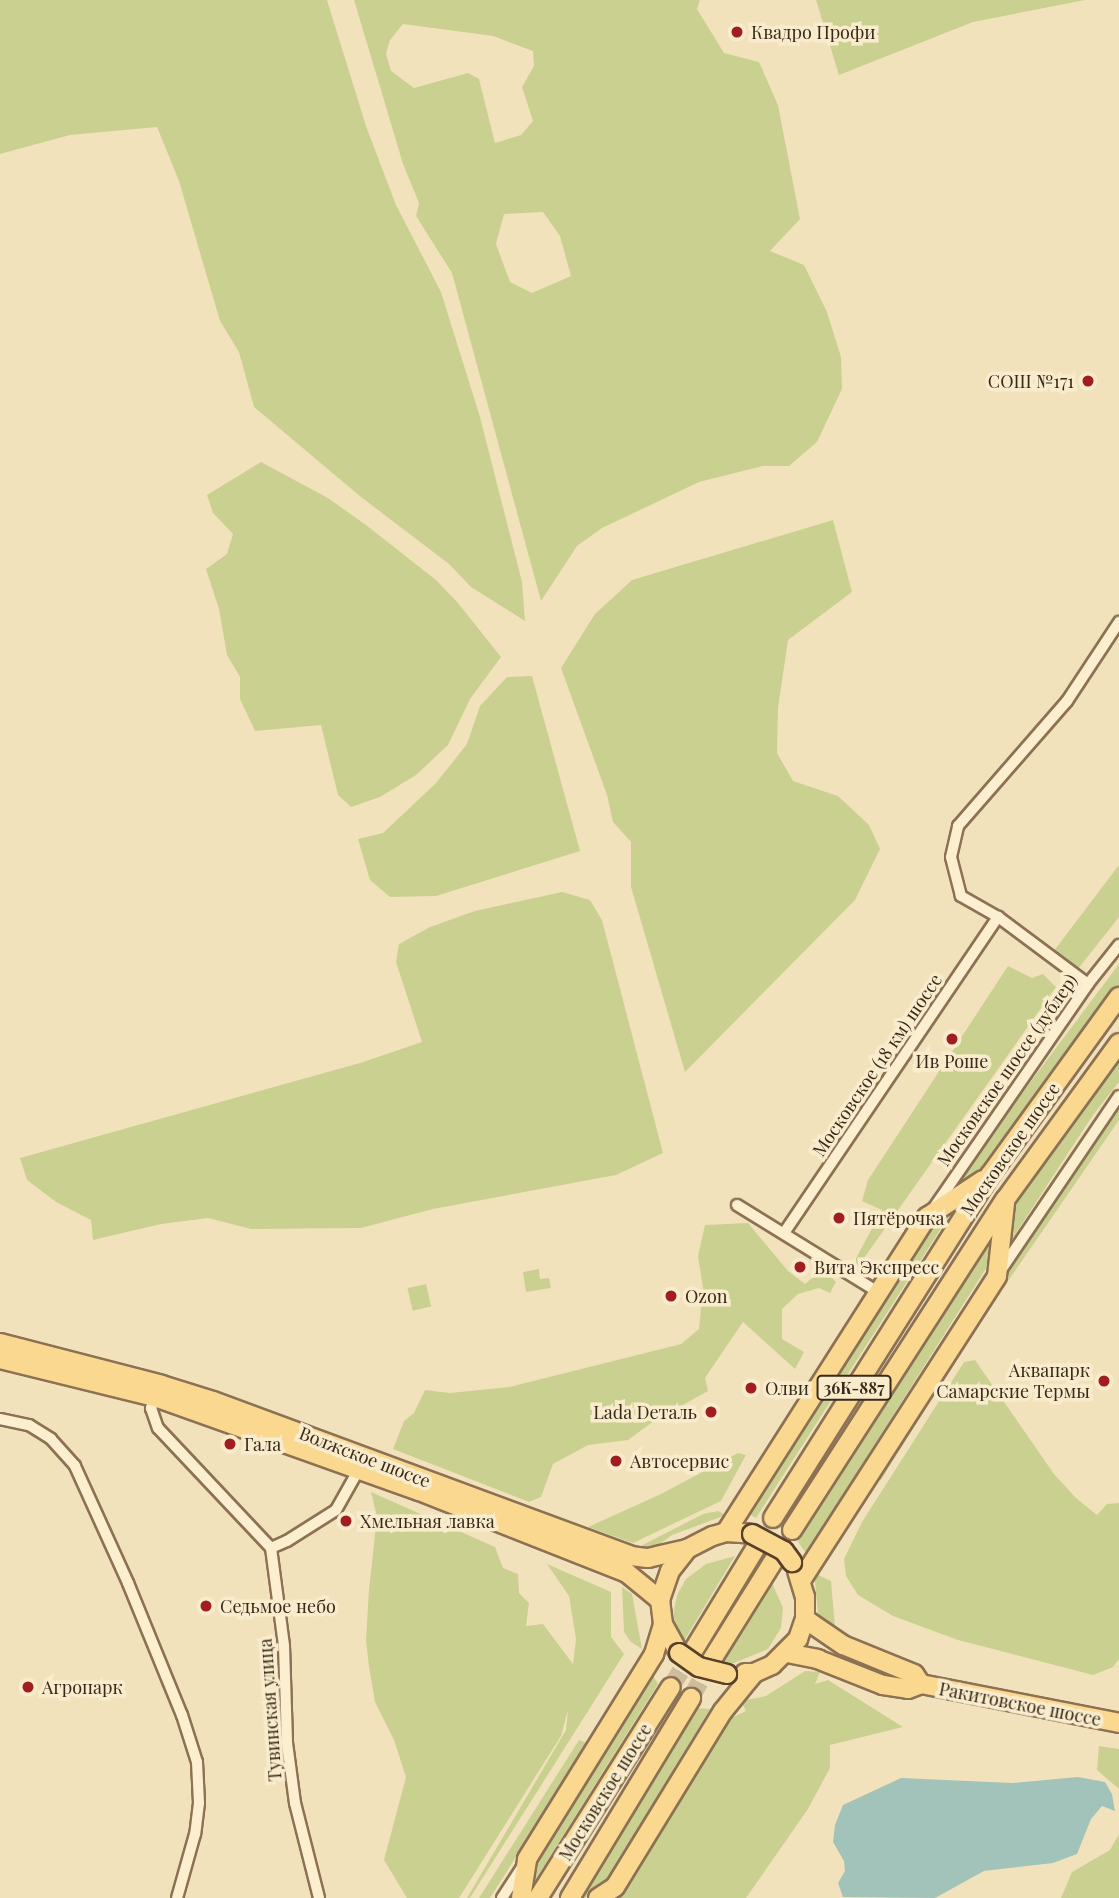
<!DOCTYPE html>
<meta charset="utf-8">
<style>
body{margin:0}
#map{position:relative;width:1119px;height:1898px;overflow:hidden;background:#f2e2bc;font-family:"Playfair Display",serif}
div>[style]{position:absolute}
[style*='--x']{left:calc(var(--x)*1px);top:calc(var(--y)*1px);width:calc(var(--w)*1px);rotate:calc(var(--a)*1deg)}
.green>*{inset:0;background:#cad190;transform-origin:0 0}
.water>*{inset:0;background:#a1c3b9}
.primary-tunnel>*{height:18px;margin-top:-9px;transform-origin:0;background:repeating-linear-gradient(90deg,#cdbd9c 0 18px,transparent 0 27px)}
.roads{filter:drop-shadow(2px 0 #8c7154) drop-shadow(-2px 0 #8c7154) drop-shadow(0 2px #8c7154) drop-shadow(0 -2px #8c7154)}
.street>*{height:10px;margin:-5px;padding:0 5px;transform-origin:5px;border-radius:5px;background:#fcefd0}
.primary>*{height:18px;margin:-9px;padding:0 9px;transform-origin:9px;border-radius:9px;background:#fad88f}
.bridges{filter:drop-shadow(2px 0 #593f29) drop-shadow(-2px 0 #593f29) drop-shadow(0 2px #593f29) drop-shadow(0 -2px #593f29)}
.primary-bridge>*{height:18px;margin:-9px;padding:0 9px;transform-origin:9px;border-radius:9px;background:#fad88f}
.dots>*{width:19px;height:19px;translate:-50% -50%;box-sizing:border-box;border:4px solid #f9eccd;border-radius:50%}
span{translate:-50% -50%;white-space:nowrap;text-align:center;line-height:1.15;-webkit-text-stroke:7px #f9eccd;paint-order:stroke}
.shield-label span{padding:2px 5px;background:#f9eccd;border:2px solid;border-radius:5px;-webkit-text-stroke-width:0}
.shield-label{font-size:16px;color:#39291a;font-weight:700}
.poi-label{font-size:18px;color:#39291a}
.left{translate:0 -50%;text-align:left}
.right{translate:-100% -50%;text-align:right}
.street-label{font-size:18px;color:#39291a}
</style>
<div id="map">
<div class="green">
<i style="clip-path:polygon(0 0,327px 0,366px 126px,396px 205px,441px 292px,480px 417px,522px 582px,525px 621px,471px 587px,449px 564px,361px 497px,254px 407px,239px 352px,220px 321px,179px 181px,157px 127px,70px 135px,0 154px)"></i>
<i style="clip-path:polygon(evenodd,354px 0,700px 0,697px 9px,724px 53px,759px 62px,778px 105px,800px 219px,770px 251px,804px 265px,827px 312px,841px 357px,842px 389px,817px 442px,789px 466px,763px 466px,699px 482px,602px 528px,577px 546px,541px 601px,452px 273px,416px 216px,419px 203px,403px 164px,354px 0,403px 24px,493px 36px,533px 51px,534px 66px,522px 87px,533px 121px,521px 135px,495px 143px,479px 79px,468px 73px,414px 88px,391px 71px,386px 54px,390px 40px,403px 24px,354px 0,543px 212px,560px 236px,571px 276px,532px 293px,510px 282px,496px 244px,504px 214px,543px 212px)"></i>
<i style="clip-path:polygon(816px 0,1085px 0,973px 22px,839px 75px)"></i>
<i style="clip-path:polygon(261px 462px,328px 498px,366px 525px,436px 580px,458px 603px,501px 657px,470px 699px,448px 745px,416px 775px,380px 797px,351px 807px,338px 795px,321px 725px,255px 731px,240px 699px,240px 677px,227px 655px,219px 609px,206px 569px,227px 554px,233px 534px,213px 513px,207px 495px)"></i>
<i style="clip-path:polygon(833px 520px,852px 592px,788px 640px,778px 708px,777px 753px,793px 781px,838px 796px,869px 825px,880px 849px,855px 900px,685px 1072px,631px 887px,631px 842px,613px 822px,607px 795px,561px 668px,595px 614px,632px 580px)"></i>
<i style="clip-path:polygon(532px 676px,580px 851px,436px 896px,390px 897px,370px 880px,358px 839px,383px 833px,436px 783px,467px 744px,480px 706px,507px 677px)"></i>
<i style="clip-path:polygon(1119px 865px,1119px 917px,1074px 974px,1050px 956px)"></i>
<i style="clip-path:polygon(562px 892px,590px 900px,602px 920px,663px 1153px,616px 1175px,433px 1209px,361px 1228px,251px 1229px,208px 1218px,161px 1224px,93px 1240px,91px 1220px,56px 1202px,27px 1180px,20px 1158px,360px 1063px,422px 1042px,396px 962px,399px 944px,430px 927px,475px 911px)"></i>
<i style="clip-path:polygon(1119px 964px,1119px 988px,977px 1177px,938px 1205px)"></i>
<i style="clip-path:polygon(1008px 966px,1032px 978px,1043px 974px,1056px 987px,852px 1275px,848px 1273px,882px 1210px,862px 1201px,868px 1180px)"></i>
<i style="clip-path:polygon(1119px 1059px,1119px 1082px,1093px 1115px,1003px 1253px,1012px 1207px)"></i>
<i style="clip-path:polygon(1119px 1109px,1119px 1120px,997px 1297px,991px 1304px,986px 1303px)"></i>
<i style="clip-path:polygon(956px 1205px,756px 1518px,747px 1513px,932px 1222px)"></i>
<i style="clip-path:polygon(748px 1223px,788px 1271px,805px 1284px,823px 1269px,836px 1282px,830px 1293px,819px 1288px,798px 1294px,782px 1309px,782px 1339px,804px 1352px,795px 1369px,743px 1322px,705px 1378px,708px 1391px,654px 1421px,628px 1440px,588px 1445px,553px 1464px,541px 1497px,529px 1502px,393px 1449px,404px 1421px,414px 1413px,425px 1390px,450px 1393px,509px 1387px,681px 1344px,699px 1329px,703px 1288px,698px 1256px,705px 1225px)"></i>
<i style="clip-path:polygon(999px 1226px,997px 1251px,806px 1553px,798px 1542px)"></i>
<i style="clip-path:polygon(539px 1269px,540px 1279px,549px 1278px,551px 1288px,526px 1292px,523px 1272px)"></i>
<i style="left:426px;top:1284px;width:23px;height:19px;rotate:77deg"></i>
<i style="clip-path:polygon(978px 1316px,983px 1316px,881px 1480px,874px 1476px)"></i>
<i style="clip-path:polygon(975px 1360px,1054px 1474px,1076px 1498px,1097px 1515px,1107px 1504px,1119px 1503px,1119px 1659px,1113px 1667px,1093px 1675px,958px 1640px,893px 1616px,858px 1595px,846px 1576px,844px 1559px,862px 1522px,964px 1362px)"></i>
<i style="clip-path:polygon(738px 1453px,746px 1455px,721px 1501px,633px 1543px,588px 1527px,661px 1494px)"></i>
<i style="clip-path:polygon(371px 1492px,495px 1547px,503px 1568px,518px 1574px,519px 1593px,529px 1603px,526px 1626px,543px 1624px,573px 1664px,576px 1639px,569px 1596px,547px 1564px,611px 1592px,611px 1637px,624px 1654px,470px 1898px,467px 1898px,566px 1730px,568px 1710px,561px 1736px,459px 1898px,407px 1898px,384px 1860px,406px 1777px,394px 1740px,375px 1702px,369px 1667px,366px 1640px,369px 1589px,377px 1517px)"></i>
<i style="clip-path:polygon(718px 1511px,726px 1515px,672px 1535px,640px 1558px,633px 1550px,703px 1514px)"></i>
<i style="clip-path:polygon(735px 1556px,684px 1641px,673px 1616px,677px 1595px,686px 1579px,706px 1564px)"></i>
<i style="clip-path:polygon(814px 1573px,831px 1581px,836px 1637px,820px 1632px)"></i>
<i style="clip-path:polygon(772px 1583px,783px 1608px,781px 1628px,768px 1649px,734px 1663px,719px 1664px)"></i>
<i style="clip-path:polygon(622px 1587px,632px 1594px,642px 1649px,631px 1642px,624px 1632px)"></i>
<i style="clip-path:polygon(805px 1671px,820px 1672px,815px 1684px,828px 1680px,903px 1727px,830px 1745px,830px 1768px,808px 1809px,746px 1898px,598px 1898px,714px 1726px,746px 1711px,741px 1701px,766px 1696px)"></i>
<i style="clip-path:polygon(652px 1674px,658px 1684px,524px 1898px,525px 1870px)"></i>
<i style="clip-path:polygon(697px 1708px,710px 1709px,604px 1885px,585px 1898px,579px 1898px)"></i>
<i style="clip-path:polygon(579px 1740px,587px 1743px,583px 1751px,490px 1898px,479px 1898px)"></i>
<i style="clip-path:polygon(1099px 1746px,1119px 1749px,1119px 1789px,1097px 1770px)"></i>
<i style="clip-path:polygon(1119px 1834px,1119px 1898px,1061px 1898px,1072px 1872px,1110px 1850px)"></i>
</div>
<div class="water">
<i style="clip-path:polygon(1078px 1777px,1105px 1782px,1112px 1794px,1115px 1811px,1102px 1806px,1091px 1819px,1077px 1854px,1053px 1863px,984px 1871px,935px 1898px,843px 1897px,838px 1883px,845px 1871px,844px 1861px,833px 1842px,835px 1825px,843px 1805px,901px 1778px,1012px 1783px)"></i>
</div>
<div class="primary-tunnel">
<i style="--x:671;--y:1687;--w:42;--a:-58.6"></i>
<i style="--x:691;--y:1698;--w:42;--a:-61.6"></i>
</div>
<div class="roads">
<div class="street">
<i style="--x:1088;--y:984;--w:112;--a:-143.3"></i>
<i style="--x:998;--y:917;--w:43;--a:-150.4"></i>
<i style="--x:961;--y:896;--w:40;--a:-104.4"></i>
<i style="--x:951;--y:857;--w:32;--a:-77"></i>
<i style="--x:958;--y:826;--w:166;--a:-48.9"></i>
<i style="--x:1067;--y:701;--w:95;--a:-56.6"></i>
<i style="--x:737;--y:1205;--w:166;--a:31.7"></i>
<i style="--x:933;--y:1209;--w:273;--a:-55.4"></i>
<i style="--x:1088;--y:984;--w:50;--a:-51.5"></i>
<i style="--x:784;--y:1233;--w:382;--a:-55.9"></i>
<i style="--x:1001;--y:1270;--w:210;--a:-55.9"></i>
<i style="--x:155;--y:1397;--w:12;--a:110"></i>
<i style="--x:151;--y:1408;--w:21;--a:71"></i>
<i style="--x:158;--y:1428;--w:165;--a:46.7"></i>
<i style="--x:271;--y:1548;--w:99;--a:82.4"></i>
<i style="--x:284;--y:1646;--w:97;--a:88.2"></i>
<i style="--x:287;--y:1743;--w:61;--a:82.4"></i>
<i style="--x:295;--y:1803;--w:98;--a:75.8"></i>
<i style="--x:0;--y:1419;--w:30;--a:12"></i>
<i style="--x:29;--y:1425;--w:26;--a:32"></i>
<i style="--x:51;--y:1439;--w:36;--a:48"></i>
<i style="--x:75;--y:1466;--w:128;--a:65.6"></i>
<i style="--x:128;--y:1583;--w:143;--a:67.8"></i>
<i style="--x:182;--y:1715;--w:49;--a:72.3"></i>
<i style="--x:197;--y:1762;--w:41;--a:87.2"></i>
<i style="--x:199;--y:1803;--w:31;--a:97"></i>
<i style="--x:195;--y:1834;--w:66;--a:105.7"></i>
<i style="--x:271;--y:1548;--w:17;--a:-24"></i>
<i style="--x:287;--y:1541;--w:58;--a:-32.3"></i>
<i style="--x:336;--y:1510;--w:45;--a:-60.6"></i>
<i style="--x:502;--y:1898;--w:37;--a:-57"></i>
</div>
<div class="primary">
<i style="--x:0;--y:1343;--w:167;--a:14.5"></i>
<i style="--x:162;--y:1385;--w:53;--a:17.4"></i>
<i style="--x:213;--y:1401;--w:446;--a:20.3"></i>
<i style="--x:631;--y:1556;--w:17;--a:7"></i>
<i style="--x:648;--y:1558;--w:40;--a:-13"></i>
<i style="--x:0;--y:1359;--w:160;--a:13.8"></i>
<i style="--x:155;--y:1397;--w:280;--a:19.6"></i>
<i style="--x:419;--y:1491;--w:224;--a:21.5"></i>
<i style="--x:627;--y:1573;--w:43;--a:39.3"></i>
<i style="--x:773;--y:1518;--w:406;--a:-57.7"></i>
<i style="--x:990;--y:1175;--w:220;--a:-54.1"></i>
<i style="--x:792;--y:1530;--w:393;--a:-57.2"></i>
<i style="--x:1005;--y:1200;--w:194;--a:-54"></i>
<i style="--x:726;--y:1532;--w:374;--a:-57.5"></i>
<i style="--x:927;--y:1217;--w:67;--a:-33.5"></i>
<i style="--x:802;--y:1579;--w:360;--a:-57.2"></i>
<i style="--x:997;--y:1276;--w:73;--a:-83.7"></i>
<i style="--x:805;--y:1619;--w:46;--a:34.4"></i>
<i style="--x:843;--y:1645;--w:77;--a:22.2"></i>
<i style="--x:914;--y:1674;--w:12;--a:55"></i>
<i style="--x:693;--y:1651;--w:119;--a:-58.7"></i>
<i style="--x:679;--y:1653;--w:33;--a:-119"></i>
<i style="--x:663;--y:1624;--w:24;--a:-97"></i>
<i style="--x:660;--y:1600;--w:31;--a:-71"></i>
<i style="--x:670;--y:1571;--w:28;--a:-52"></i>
<i style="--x:687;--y:1549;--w:29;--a:-27"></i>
<i style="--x:713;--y:1536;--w:14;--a:-17"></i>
<i style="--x:726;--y:1532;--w:26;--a:4"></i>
<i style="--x:787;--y:1653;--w:31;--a:11"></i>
<i style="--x:817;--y:1659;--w:71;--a:21.5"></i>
<i style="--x:883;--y:1685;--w:25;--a:9"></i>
<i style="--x:908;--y:1689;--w:14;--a:-21"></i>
<i style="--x:921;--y:1684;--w:202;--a:11.1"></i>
<i style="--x:711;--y:1661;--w:119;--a:-58"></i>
<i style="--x:745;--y:1673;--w:9;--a:0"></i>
<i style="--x:754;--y:1673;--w:20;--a:-24"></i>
<i style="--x:772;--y:1665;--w:37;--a:-45"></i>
<i style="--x:798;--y:1639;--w:21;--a:-71"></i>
<i style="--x:805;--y:1619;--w:22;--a:-90"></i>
<i style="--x:805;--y:1597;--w:27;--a:-107"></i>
<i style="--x:521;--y:1898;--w:39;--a:-81"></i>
<i style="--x:527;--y:1859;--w:241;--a:-58.2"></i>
<i style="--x:654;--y:1654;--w:31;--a:-73"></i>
<i style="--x:538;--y:1898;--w:249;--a:-57.8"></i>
<i style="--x:570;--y:1898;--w:234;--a:-58.8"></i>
<i style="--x:598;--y:1898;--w:20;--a:-33"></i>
<i style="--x:615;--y:1887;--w:206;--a:-58.5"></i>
<i style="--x:723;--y:1711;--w:49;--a:-50.8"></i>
</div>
</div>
<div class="bridges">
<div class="primary-bridge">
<i style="--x:752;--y:1534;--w:36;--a:28"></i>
<i style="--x:784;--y:1551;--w:14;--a:54"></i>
<i style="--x:679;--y:1653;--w:24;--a:35"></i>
<i style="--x:699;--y:1667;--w:29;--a:14"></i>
</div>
</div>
<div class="dots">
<i style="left:737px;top:32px;background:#a11e20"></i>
<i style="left:1088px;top:381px;background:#a11e20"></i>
<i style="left:952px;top:1039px;background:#a11e20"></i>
<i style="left:839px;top:1218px;background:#a11e20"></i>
<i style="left:800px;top:1267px;background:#a11e20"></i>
<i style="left:671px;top:1296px;background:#a11e20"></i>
<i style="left:1104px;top:1381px;background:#a11e20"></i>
<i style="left:751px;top:1388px;background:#a11e20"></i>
<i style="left:711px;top:1412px;background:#a11e20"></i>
<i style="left:230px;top:1444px;background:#a11e20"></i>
<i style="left:616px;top:1461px;background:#a11e20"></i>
<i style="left:346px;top:1521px;background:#a11e20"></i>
<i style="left:206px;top:1606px;background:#a11e20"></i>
<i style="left:28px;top:1687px;background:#a11e20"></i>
</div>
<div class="shield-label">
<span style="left:854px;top:1388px">36К-887</span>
</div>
<div class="poi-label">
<span class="left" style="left:751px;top:32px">Квадро Профи</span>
<span class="right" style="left:1074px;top:381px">СОШ №171</span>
<span style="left:952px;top:1061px">Ив Роше</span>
<span class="left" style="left:853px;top:1218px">Пятёрочка</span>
<span class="left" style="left:814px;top:1267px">Вита Экспресс</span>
<span class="left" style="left:685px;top:1296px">Ozon</span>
<span class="right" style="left:1090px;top:1381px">Аквапарк<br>Самарские Термы</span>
<span class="left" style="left:765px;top:1388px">Олви</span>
<span class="right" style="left:697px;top:1412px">Lada Dеталь</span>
<span class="left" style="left:244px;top:1444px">Гала</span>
<span class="left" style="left:630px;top:1461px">Автосервис</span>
<span class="left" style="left:360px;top:1521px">Хмельная лавка</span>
<span class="left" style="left:220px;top:1606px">Седьмое небо</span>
<span class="left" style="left:42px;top:1687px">Агропарк</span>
</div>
<div class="street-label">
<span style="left:877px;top:1065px;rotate:-56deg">Московское (18 км) шоссе</span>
<span style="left:1007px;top:1070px;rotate:-55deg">Московское шоссе (дублер)</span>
<span style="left:1010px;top:1149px;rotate:-55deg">Московское шоссе</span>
<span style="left:365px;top:1457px;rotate:21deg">Волжское шоссе</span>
<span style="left:1020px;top:1704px;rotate:11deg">Ракитовское шоссе</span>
<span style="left:270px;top:1710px;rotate:-94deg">Тувинская улица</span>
<span style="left:605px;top:1792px;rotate:-58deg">Московское шоссе</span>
</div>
</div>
